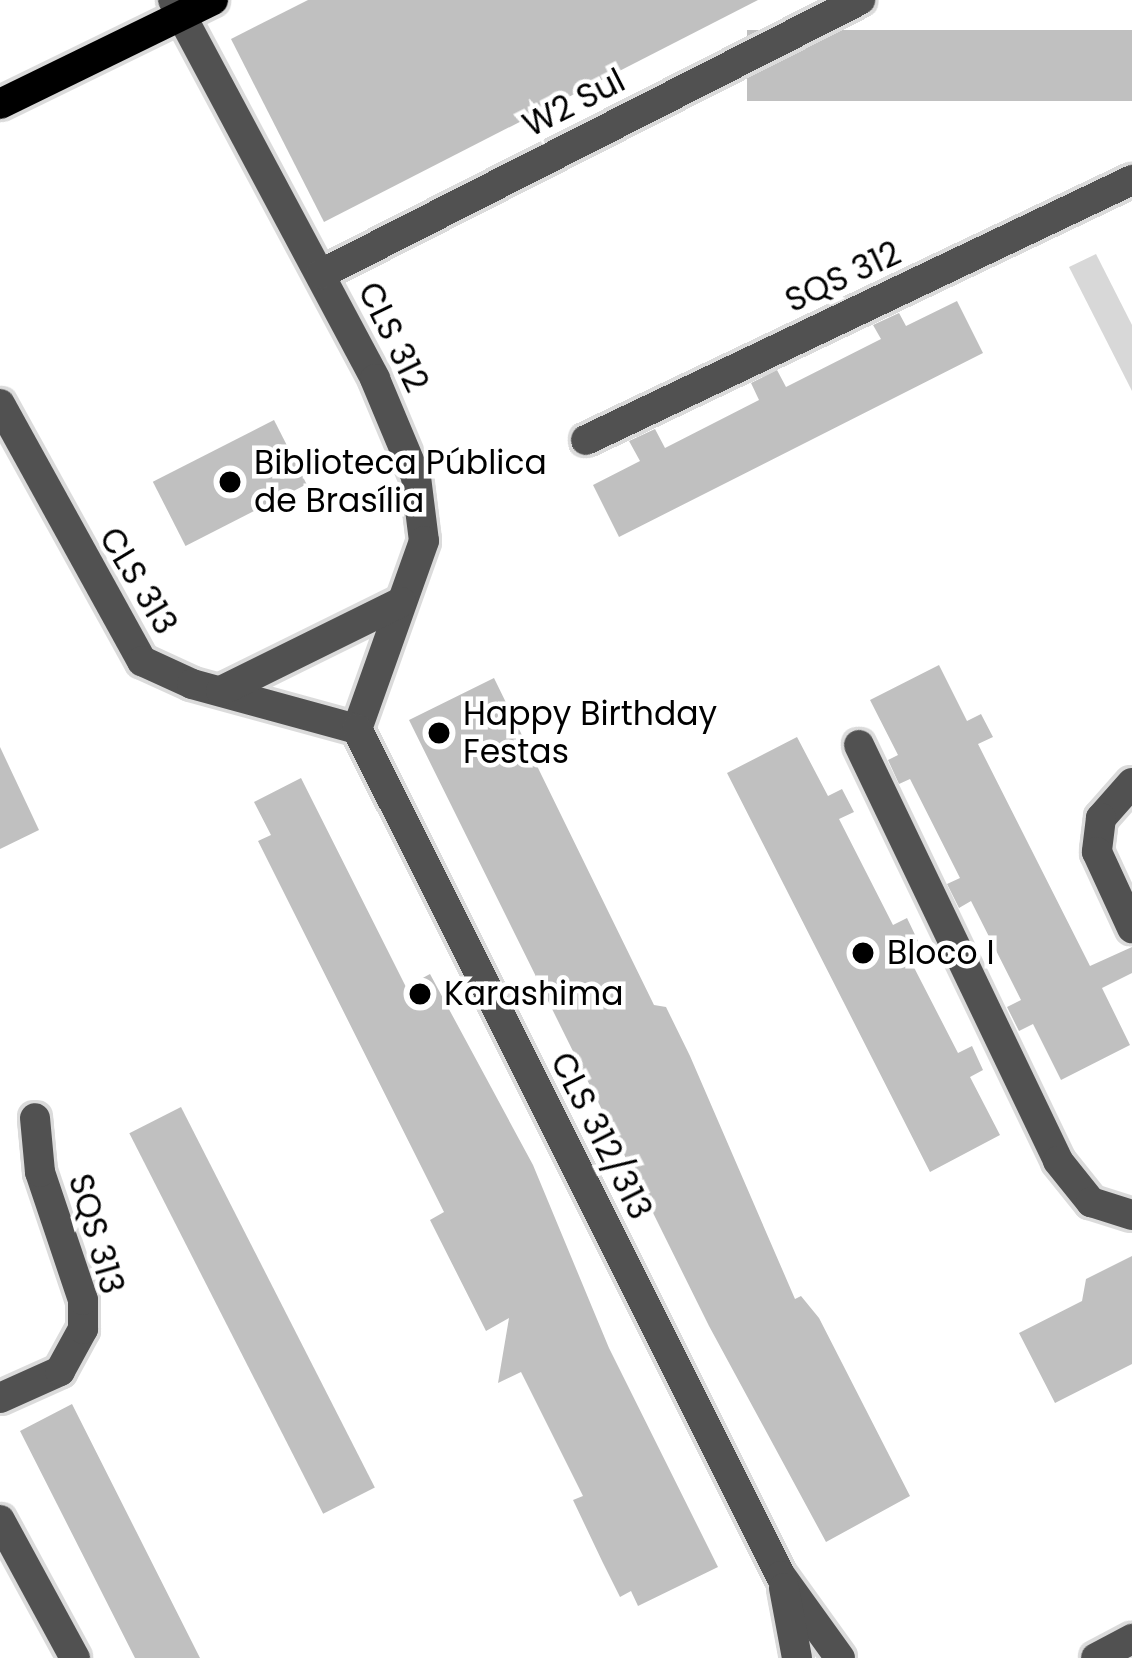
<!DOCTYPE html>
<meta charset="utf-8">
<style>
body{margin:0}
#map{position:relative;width:1132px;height:1658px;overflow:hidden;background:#fff;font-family:Poppins,sans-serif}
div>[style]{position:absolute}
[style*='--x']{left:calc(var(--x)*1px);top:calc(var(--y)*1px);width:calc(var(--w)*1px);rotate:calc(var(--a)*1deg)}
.green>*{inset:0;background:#d8d8d8}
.building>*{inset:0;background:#c0c0c0;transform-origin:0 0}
.roads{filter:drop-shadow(3px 0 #dbdbdb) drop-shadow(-3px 0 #dbdbdb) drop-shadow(0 3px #dbdbdb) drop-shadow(0 -3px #dbdbdb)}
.minor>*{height:30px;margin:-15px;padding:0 15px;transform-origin:15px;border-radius:15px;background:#515151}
.major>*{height:30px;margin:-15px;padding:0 15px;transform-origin:15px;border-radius:15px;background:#000}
.dots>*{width:33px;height:33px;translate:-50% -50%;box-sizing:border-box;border:6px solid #fff;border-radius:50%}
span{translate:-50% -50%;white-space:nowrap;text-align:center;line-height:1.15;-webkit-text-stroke:9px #fff;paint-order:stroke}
.street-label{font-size:33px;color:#000}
.poi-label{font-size:33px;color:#000}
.left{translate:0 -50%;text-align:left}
</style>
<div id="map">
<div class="green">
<i style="clip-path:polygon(1096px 254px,1132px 325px,1132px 391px,1069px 267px)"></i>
</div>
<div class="building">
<i style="clip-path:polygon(308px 0,758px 0,324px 222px,231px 39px)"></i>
<i style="left:1132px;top:30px;width:71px;height:385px;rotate:90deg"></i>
<i style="clip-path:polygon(957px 301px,983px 353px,619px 537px,593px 485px,640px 461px,629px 441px,655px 429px,665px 448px,759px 400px,751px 383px,777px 370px,786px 387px,881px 339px,873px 325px,899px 313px,906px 326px)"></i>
<i style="left:274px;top:420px;width:72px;height:136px;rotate:63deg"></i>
<i style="clip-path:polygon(939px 665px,967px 721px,981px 714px,993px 737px,978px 744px,1090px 966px,1132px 947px,1132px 973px,1102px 988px,1130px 1045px,1061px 1080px,1033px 1024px,1019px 1031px,1007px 1007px,1021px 1000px,971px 901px,959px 908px,947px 884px,960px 878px,910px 779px,899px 784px,888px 760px,898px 755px,870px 700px)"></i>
<i style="clip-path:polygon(494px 678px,654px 1005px,666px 1007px,690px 1056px,795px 1299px,801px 1296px,819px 1318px,910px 1496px,826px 1542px,709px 1326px,409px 720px)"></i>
<i style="clip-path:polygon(797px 737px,828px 796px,842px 789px,854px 812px,839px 819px,893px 925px,907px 918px,918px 941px,904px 948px,958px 1053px,972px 1046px,983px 1070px,970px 1077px,1000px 1135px,930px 1172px,727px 773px)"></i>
<i style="clip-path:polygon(0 747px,39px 830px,0 849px)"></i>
<i style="clip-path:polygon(301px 778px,406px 987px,430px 974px,533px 1165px,609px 1348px,718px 1567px,638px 1606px,631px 1591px,620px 1597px,603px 1563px,573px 1500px,583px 1496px,521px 1372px,498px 1383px,509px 1318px,486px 1331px,430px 1220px,444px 1212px,258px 841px,271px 835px,254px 802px)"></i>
<i style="left:181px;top:1107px;width:427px;height:58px;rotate:63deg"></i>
<i style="clip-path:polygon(1132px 1256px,1132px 1364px,1055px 1403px,1019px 1333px,1082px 1301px,1086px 1279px)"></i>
<i style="clip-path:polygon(72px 1404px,200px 1658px,135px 1658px,57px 1504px,20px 1431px)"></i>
</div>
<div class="roads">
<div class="minor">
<i style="--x:173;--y:0;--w:429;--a:61.9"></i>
<i style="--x:375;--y:379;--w:106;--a:67.3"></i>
<i style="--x:416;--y:477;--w:64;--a:82.9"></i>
<i style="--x:424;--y:541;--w:200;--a:109.6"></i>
<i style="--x:321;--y:274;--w:605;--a:-26.95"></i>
<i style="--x:0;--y:404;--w:294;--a:61.1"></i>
<i style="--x:142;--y:661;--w:55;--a:24.7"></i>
<i style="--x:192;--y:684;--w:171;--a:15.3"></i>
<i style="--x:586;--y:440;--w:605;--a:-25.46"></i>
<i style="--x:221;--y:691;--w:201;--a:-26.3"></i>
<i style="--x:357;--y:729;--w:947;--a:63.41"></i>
<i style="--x:781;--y:1576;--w:101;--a:54.3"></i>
<i style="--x:859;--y:745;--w:461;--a:64.4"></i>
<i style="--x:1058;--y:1161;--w:53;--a:51.2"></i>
<i style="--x:1091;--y:1202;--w:43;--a:17.6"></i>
<i style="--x:1132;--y:783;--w:47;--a:131.5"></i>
<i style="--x:1101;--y:818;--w:34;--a:97"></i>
<i style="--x:1097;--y:852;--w:84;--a:65.3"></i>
<i style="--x:0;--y:1398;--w:66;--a:-24.2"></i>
<i style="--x:60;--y:1371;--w:48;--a:-61.3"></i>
<i style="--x:83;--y:1329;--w:29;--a:-90"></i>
<i style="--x:83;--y:1300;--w:135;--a:-108.6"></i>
<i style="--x:40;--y:1172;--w:54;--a:-95.3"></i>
<i style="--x:0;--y:1520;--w:157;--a:61.5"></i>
<i style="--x:784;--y:1588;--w:71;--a:79.5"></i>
<i style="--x:1096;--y:1658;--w:41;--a:-27.8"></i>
</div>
<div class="major">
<i style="--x:0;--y:104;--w:237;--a:-26"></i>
</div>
</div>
<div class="dots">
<i style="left:230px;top:482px;background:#000"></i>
<i style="left:439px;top:733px;background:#000"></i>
<i style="left:863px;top:953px;background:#000"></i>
<i style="left:420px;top:994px;background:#000"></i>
</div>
<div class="street-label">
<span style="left:574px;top:103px;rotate:-27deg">W2 Sul</span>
<span style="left:843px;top:277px;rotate:-25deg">SQS 312</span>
<span style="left:393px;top:337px;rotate:64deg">CLS 312</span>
<span style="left:138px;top:581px;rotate:59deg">CLS 313</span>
<span style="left:601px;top:1136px;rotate:63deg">CLS 312/313</span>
<span style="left:96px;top:1234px;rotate:74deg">SQS 313</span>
</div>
<div class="poi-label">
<span class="left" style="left:254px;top:482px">Biblioteca Pública<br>de Brasília</span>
<span class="left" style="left:463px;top:733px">Happy Birthday<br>Festas</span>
<span class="left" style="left:887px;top:953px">Bloco I</span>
<span class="left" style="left:444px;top:994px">Karashima</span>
</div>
</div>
